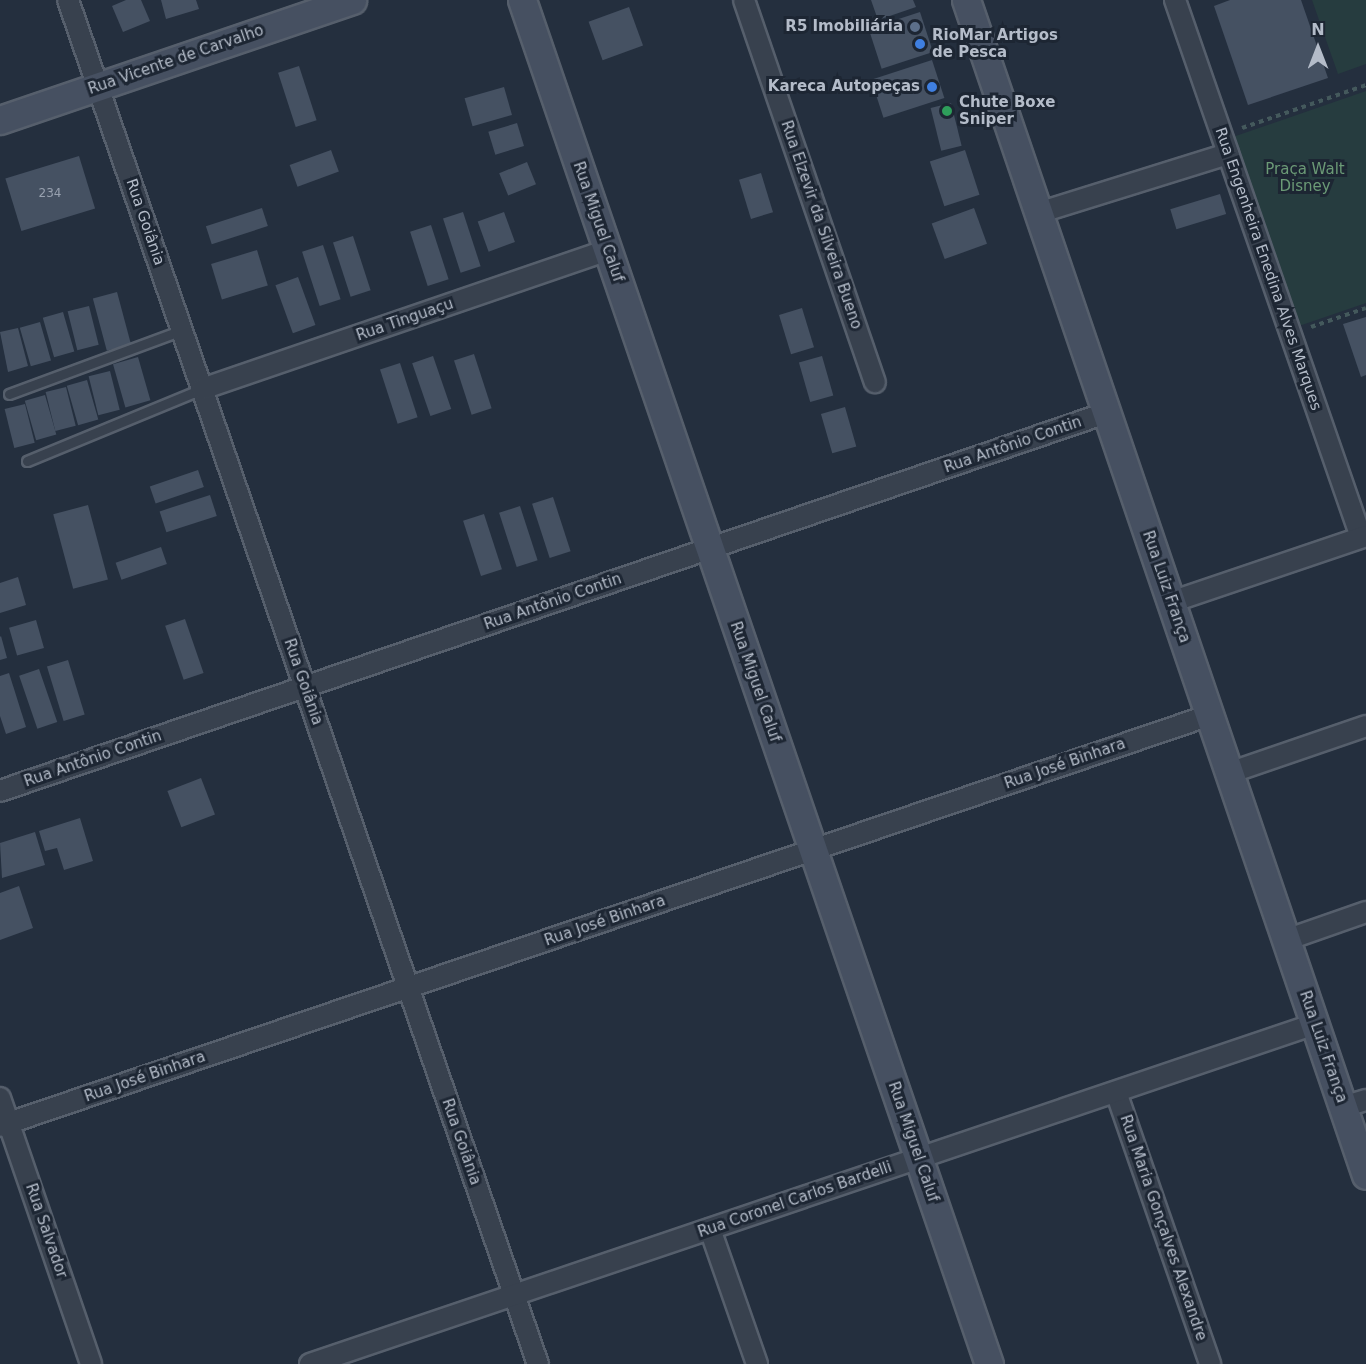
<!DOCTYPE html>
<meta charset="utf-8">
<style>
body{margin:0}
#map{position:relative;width:1366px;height:1364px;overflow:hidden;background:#242f3e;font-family:"DejaVu Sans",sans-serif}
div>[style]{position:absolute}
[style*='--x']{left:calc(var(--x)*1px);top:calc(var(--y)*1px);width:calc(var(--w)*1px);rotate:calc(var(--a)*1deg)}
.green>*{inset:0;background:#263c3f}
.building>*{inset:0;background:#455162;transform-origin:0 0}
.path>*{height:4px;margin-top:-2px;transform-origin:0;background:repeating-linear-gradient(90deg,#44595c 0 4.5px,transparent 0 9px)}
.roads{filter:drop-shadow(2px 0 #565f6c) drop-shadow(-2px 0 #565f6c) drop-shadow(0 2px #565f6c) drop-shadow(0 -2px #565f6c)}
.lane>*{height:9px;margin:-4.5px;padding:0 4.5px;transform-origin:4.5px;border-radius:4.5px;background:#38414e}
.street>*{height:20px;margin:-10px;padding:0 10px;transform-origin:10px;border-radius:10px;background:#38414e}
.secondary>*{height:27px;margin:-13.5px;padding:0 13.5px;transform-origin:13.5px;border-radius:13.5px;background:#465061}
.dots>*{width:16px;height:16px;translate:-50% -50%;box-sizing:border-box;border:3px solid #1d2633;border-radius:50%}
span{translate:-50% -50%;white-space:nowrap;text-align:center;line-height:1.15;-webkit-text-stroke:6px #1d2633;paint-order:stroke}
.number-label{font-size:12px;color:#98a1af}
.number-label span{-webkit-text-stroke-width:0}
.poi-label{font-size:15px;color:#b4bcc9;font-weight:700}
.right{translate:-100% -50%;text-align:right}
.left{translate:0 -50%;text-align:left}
.street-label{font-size:15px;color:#b4bcc9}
.park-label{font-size:15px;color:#6b9a76}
.north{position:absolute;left:1288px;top:18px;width:60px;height:60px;-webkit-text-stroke:4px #1d2633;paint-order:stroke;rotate:0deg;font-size:16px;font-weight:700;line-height:24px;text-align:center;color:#b4bcc9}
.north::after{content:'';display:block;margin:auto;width:21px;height:27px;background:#b4bcc9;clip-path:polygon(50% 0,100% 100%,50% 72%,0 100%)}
</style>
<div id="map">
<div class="green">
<i style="clip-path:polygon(1312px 0,1366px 0,1366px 64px,1338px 74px)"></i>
<i style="clip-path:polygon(1366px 91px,1366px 303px,1293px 328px,1227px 139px)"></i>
</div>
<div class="building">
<i style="clip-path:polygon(126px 0,141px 0,150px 21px,123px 32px,112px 6px)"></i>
<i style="clip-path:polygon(161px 0,196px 0,199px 9px,166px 19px)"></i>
<i style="clip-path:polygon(871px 0,913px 0,916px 7px,878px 20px)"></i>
<i style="clip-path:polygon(1230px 0,1301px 0,1328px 78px,1248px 105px,1214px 6px)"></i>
<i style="left:629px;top:7px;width:41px;height:43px;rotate:70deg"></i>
<i style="left:920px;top:12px;width:42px;height:54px;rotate:72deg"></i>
<i style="left:932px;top:60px;width:40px;height:64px;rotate:72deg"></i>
<i style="left:299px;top:66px;width:57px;height:22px;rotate:72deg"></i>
<i style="left:504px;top:87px;width:29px;height:41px;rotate:74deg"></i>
<i style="left:951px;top:103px;width:44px;height:21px;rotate:76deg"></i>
<i style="left:517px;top:123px;width:24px;height:30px;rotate:73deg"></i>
<i style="left:331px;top:150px;width:23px;height:44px;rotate:70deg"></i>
<i style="left:965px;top:150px;width:47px;height:37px;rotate:72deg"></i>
<i style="left:79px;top:156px;width:55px;height:77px;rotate:73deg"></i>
<i style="left:527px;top:162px;width:24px;height:30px;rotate:68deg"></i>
<i style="left:761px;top:173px;width:41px;height:23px;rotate:73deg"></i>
<i style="left:1220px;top:194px;width:21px;height:52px;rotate:73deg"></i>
<i style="left:262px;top:208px;width:19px;height:59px;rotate:72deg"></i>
<i style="left:974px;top:208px;width:38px;height:45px;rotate:70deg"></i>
<i style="left:463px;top:212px;width:57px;height:21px;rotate:72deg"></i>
<i style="left:504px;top:212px;width:32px;height:28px;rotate:70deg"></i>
<i style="left:431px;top:225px;width:57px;height:22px;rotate:72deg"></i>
<i style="left:353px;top:236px;width:57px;height:21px;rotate:72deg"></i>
<i style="left:323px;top:245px;width:57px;height:22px;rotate:72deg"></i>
<i style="left:257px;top:250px;width:37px;height:48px;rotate:73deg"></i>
<i style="left:298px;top:277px;width:51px;height:24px;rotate:70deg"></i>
<i style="left:117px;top:292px;width:54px;height:25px;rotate:75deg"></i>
<i style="left:89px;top:306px;width:40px;height:22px;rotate:76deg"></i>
<i style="left:802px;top:308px;width:41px;height:24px;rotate:73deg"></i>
<i style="left:63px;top:312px;width:41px;height:21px;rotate:74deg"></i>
<i style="clip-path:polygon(1366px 317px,1366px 375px,1361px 377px,1343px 324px)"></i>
<i style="left:40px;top:322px;width:40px;height:21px;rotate:74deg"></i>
<i style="clip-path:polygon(18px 328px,28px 366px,8px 372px,0 332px)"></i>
<i style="left:474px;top:354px;width:57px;height:21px;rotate:72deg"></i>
<i style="left:433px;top:356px;width:56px;height:22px;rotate:71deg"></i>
<i style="left:822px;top:356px;width:41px;height:24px;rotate:74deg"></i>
<i style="left:138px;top:357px;width:45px;height:26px;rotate:74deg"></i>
<i style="left:400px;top:363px;width:57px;height:21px;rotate:72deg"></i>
<i style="left:110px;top:371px;width:40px;height:22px;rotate:76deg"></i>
<i style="left:87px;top:380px;width:41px;height:21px;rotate:74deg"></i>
<i style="left:66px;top:387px;width:40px;height:21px;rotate:76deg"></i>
<i style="left:45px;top:395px;width:41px;height:21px;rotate:74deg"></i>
<i style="left:25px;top:404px;width:40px;height:21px;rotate:76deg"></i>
<i style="left:845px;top:407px;width:41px;height:25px;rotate:74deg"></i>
<i style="left:198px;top:470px;width:18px;height:51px;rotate:71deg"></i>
<i style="left:210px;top:495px;width:22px;height:53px;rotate:72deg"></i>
<i style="left:553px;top:497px;width:57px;height:22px;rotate:72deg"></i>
<i style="left:88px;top:505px;width:77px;height:36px;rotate:75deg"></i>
<i style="left:520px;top:506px;width:57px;height:22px;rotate:72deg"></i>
<i style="left:484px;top:514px;width:58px;height:22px;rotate:72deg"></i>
<i style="left:161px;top:547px;width:18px;height:48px;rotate:71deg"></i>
<i style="clip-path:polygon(18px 577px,26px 605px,0 613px,0 583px)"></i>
<i style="left:185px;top:619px;width:57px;height:21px;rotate:71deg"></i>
<i style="left:36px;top:620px;width:29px;height:28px;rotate:74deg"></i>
<i style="clip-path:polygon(1px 636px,7px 658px,0 660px,0 637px)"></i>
<i style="left:68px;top:660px;width:57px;height:22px;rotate:73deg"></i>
<i style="left:39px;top:669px;width:56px;height:21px;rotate:71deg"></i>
<i style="clip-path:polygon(9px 673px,26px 727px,6px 734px,0 716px,0 676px)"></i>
<i style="left:201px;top:778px;width:39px;height:36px;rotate:69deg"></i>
<i style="clip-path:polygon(80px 818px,93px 861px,64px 870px,57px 848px,45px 851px,39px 831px)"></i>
<i style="clip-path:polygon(35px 832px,45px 865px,2px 878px,0 843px)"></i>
<i style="clip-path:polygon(19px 886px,33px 928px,0 940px,0 893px)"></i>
</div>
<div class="path">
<i style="--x:1242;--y:128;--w:131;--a:-19.1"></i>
<i style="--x:1311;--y:327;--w:58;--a:-19.1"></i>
</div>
<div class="roads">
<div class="lane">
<i style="--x:9;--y:394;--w:184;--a:-20.3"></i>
<i style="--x:27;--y:461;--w:189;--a:-22.4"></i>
</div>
<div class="street">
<i style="--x:68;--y:0;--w:1443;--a:70.99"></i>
<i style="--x:744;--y:0;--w:404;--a:71.1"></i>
<i style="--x:1175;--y:0;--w:568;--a:70.9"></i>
<i style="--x:1038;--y:213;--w:199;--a:-17.3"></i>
<i style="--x:202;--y:389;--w:429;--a:-18.9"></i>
<i style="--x:1171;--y:602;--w:206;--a:-18.7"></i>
<i style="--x:1229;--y:773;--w:145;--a:-18.9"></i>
<i style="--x:0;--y:791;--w:1169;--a:-18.87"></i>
<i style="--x:1286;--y:940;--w:85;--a:-19.3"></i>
<i style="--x:1116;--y:1092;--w:288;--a:70.9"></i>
<i style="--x:0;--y:1098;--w:281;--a:71.1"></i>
<i style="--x:1343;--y:1107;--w:24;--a:-17"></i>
<i style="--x:0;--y:1126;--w:1278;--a:-18.76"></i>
<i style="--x:710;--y:1229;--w:143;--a:70.8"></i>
<i style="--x:310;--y:1364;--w:1061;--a:-18.69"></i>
</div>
<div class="secondary">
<i style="--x:522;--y:0;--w:1442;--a:71.1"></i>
<i style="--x:966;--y:0;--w:1241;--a:71.2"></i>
<i style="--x:0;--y:120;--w:372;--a:-18.8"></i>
</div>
</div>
<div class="dots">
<i style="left:915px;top:27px;background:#5c6f8a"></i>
<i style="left:920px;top:44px;background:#3f7fe0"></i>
<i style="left:932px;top:87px;background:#3f7fe0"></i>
<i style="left:947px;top:111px;background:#2e9e5b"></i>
</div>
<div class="number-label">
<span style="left:50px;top:194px">234</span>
</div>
<div class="poi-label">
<span class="right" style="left:903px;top:27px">R5 Imobiliária</span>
<span class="left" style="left:932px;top:44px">RioMar Artigos<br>de Pesca</span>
<span class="right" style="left:920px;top:87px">Kareca Autopeças</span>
<span class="left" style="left:959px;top:111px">Chute Boxe<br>Sniper</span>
</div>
<div class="street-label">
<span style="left:176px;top:60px;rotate:-19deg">Rua Vicente de Carvalho</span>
<span style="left:145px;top:222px;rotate:71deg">Rua Goiânia</span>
<span style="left:598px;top:222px;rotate:71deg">Rua Miguel Caluf</span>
<span style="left:821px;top:225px;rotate:71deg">Rua Elzevir da Silveira Bueno</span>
<span style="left:1268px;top:269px;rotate:71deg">Rua Engenheira Enedina Alves Marques</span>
<span style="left:405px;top:320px;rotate:-19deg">Rua Tinguaçu</span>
<span style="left:1013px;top:445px;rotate:-19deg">Rua Antônio Contin</span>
<span style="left:1166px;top:587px;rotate:71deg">Rua Luiz França</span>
<span style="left:553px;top:602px;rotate:-19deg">Rua Antônio Contin</span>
<span style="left:303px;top:682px;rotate:71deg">Rua Goiânia</span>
<span style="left:755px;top:682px;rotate:71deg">Rua Miguel Caluf</span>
<span style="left:93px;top:759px;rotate:-19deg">Rua Antônio Contin</span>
<span style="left:1065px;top:764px;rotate:-19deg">Rua José Binhara</span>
<span style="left:605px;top:921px;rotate:-19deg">Rua José Binhara</span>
<span style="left:1323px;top:1047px;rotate:71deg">Rua Luiz França</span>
<span style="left:145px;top:1077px;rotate:-19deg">Rua José Binhara</span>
<span style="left:461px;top:1142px;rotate:71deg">Rua Goiânia</span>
<span style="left:913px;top:1142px;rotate:71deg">Rua Miguel Caluf</span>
<span style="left:795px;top:1200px;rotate:-19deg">Rua Coronel Carlos Bardelli</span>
<span style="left:1163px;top:1228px;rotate:71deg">Rua Maria Gonçalves Alexandre</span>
<span style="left:46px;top:1231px;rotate:71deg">Rua Salvador</span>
</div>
<div class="park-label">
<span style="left:1305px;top:178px">Praça Walt<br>Disney</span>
</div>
<div class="north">N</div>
</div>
